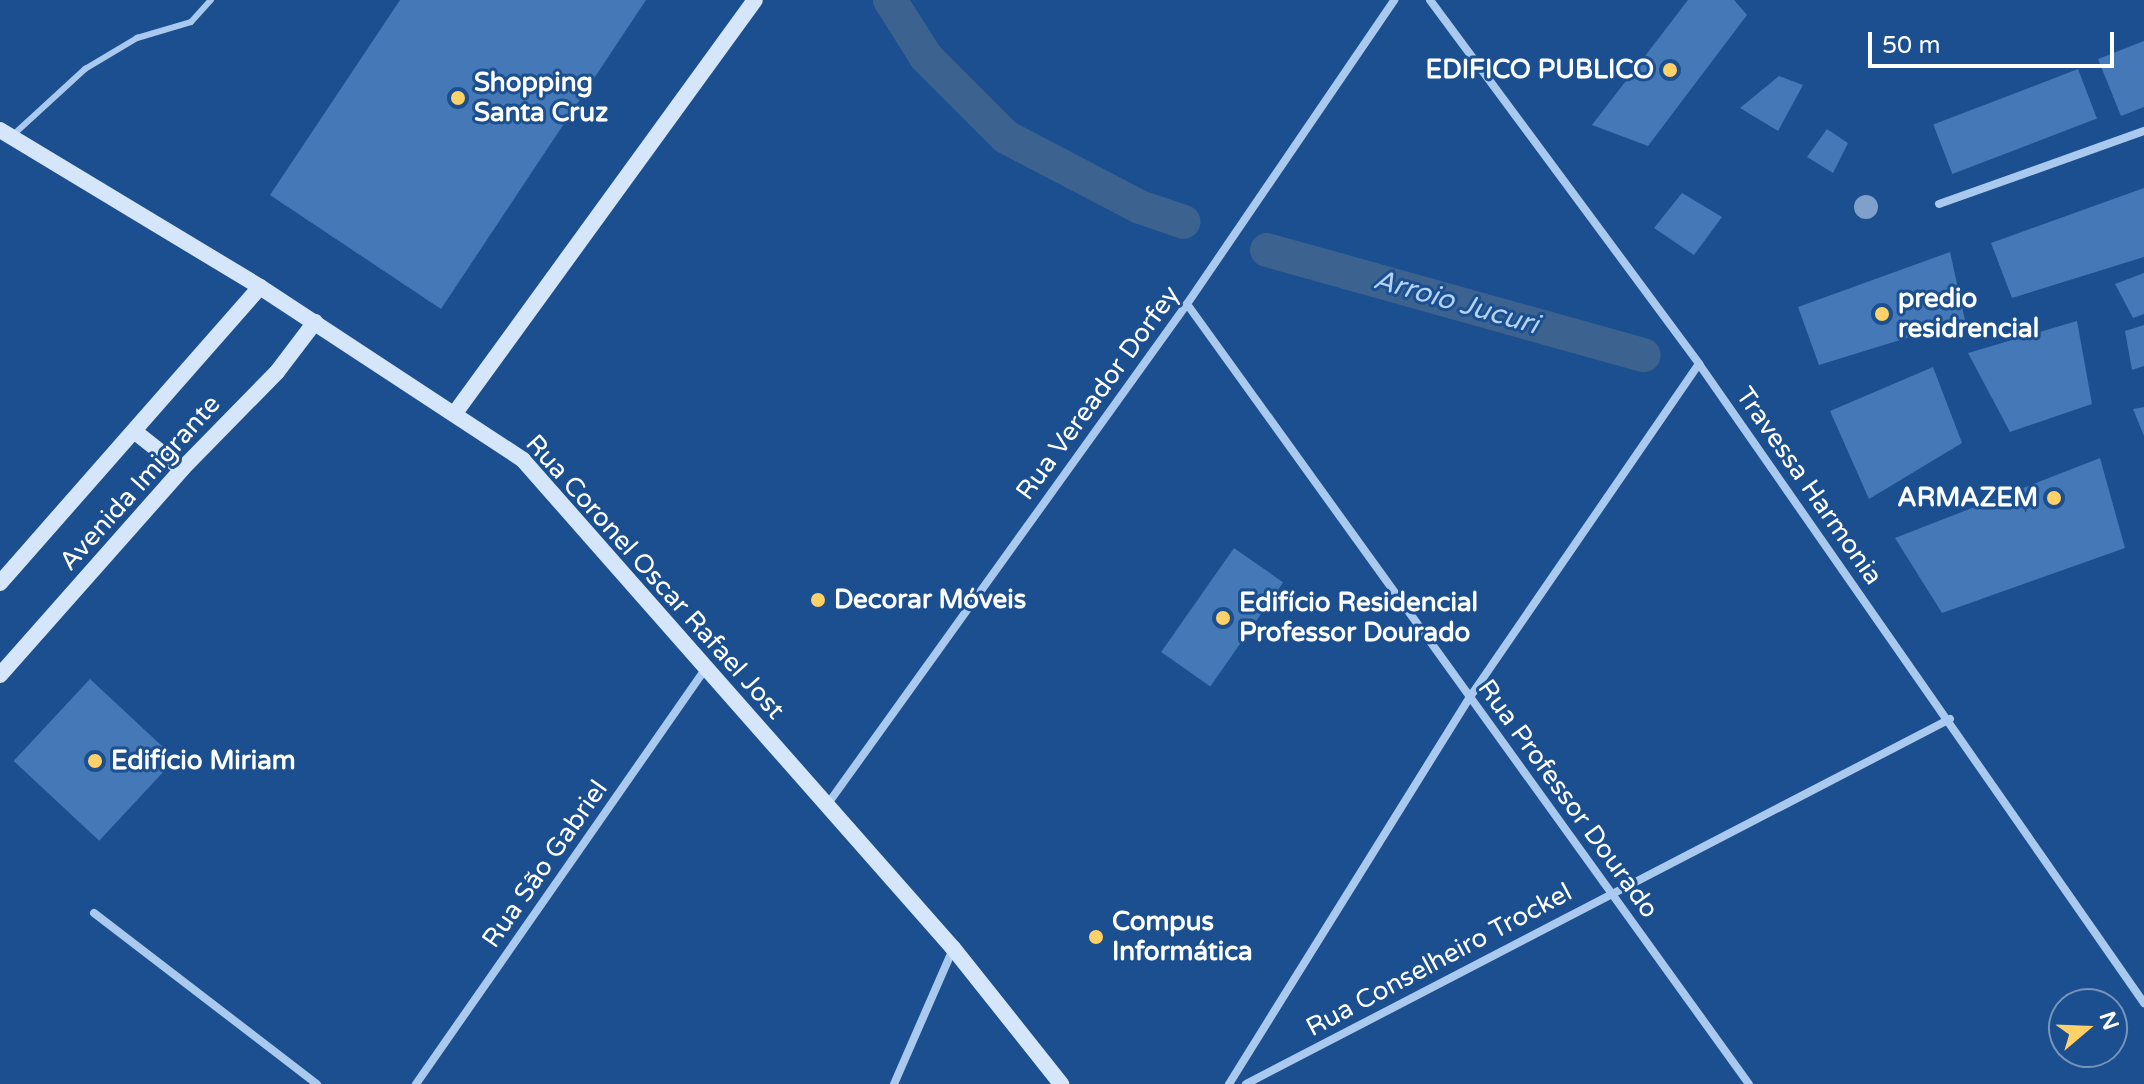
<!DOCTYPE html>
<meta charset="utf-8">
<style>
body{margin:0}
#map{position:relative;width:2144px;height:1084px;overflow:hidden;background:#1b4f8f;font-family:"Varela Round",sans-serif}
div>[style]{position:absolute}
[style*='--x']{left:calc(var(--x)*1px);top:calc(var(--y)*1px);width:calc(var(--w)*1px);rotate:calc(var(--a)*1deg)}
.canal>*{height:34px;margin:-17px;padding:0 17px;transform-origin:17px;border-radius:17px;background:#3c6290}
.building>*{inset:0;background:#4478b7;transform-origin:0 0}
.lane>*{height:6px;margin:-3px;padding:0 3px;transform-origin:3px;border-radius:3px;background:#a9c9ee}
.street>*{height:8px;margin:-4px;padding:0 4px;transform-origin:4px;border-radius:4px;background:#a9c9ee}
.secondary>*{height:16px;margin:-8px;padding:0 8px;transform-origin:8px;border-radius:8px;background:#d6e6fa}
.trees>*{width:24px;height:24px;margin:-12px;border-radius:50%;background:#7ea0ca}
.dots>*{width:22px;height:22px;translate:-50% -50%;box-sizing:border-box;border:4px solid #1b4f8f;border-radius:50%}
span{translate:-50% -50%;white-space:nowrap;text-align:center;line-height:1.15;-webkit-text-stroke:6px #1b4f8f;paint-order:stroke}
.poi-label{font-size:26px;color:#fff;font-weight:700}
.right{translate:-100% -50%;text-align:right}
.left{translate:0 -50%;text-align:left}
.street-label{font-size:26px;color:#fff}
.water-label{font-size:28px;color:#b5d3f5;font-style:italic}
.north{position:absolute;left:2048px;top:988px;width:80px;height:80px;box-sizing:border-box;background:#1b4f8f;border:2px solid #7695bc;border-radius:50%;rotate:71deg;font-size:22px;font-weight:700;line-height:32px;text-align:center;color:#fff}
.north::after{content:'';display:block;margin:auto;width:28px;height:36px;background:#ffd166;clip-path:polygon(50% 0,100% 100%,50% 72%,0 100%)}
.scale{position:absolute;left:1868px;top:32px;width:246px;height:36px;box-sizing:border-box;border:4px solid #fff;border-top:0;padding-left:10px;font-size:24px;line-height:28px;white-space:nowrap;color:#fff;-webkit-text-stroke:6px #1b4f8f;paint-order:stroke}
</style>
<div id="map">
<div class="canal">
<i style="--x:890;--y:0;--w:67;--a:57.7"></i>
<i style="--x:926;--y:57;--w:113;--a:45"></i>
<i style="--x:1006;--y:137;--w:151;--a:27.6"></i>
<i style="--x:1140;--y:207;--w:46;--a:18.8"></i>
<i style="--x:1267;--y:250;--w:391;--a:15.6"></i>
</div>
<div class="building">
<i style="clip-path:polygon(400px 0,646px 0,441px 309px,270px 195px)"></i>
<i style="clip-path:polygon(1688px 0,1734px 0,1747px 15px,1648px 146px,1592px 125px)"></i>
<i style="clip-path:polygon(2144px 41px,2144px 107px,2121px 116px,2098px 59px)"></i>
<i style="left:2078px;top:69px;width:53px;height:155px;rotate:69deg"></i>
<i style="clip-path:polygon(1779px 76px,1803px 85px,1778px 131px,1740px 108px)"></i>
<i style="clip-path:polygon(1827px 129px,1848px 143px,1833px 173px,1807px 157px)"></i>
<i style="clip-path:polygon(2144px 188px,2144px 257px,2012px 298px,1991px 243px)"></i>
<i style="clip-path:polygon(1682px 193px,1722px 217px,1694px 255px,1654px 228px)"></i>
<i style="clip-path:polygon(1950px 252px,1965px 320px,1819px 365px,1798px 307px)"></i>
<i style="clip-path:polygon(2144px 273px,2144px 314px,2133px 318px,2115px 284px)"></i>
<i style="clip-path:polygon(2077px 321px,2092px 404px,2010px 432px,1968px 353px)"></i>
<i style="clip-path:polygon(2144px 325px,2144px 366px,2132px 370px,2125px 331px)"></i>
<i style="clip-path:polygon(1933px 367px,1962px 443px,1869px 499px,1830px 411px)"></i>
<i style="clip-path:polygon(2144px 407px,2144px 436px,2133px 409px)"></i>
<i style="clip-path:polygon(2100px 458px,2125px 548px,1942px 613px,1895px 538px)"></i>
<i style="left:1234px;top:548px;width:60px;height:127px;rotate:35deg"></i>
<i style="left:90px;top:679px;width:117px;height:112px;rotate:43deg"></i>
</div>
<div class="lane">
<i style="--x:13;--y:135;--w:98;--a:-42.5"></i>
<i style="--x:85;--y:69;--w:61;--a:-30.8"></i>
<i style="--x:137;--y:38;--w:56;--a:-16.5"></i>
<i style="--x:191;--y:22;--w:30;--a:-48"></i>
</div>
<div class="street">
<i style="--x:1430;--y:0;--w:453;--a:53.5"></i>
<i style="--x:1699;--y:364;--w:779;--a:55.15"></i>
<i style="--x:1939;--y:204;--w:218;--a:-19.6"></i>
<i style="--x:1187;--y:304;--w:961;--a:54.23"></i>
<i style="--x:827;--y:805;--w:617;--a:-54.3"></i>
<i style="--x:1187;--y:304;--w:368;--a:-55.7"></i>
<i style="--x:94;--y:913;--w:281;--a:37.5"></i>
<i style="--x:416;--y:1084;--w:507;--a:-55.12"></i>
<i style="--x:894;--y:1084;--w:147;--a:-66.4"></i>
<i style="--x:1229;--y:1084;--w:456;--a:-58.1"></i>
<i style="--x:1470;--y:697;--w:404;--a:-55.5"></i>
<i style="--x:1246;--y:1084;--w:793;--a:-27.41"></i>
</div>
<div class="secondary">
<i style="--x:0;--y:130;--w:304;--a:31.1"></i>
<i style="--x:260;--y:287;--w:315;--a:33.3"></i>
<i style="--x:523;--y:460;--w:650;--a:48.62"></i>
<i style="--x:953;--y:948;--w:174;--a:51.5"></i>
<i style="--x:455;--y:413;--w:510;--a:-54.01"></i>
<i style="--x:134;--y:431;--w:61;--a:38.4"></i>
<i style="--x:0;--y:583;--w:394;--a:-48.7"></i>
<i style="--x:0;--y:675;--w:275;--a:-48.5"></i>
<i style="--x:182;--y:469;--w:136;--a:-45.6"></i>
<i style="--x:277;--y:372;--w:63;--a:-52.8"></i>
</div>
<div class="trees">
<i style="left:1866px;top:207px"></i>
</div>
<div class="dots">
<i style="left:1670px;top:70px;background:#ffd166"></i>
<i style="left:458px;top:98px;background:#ffd166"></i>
<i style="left:1882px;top:314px;background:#ffd166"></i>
<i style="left:2054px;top:498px;background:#ffd166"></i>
<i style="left:818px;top:600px;background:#ffd166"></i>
<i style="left:1223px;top:618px;background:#ffd166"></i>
<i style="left:95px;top:761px;background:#ffd166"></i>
<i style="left:1096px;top:937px;background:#ffd166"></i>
</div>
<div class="poi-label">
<span class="right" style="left:1654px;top:70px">EDIFICO PUBLICO</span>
<span class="left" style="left:474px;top:98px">Shopping<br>Santa Cruz</span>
<span class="left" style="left:1898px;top:314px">predio<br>residrencial</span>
<span class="right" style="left:2038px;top:498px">ARMAZEM</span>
<span class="left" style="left:834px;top:600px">Decorar Móveis</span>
<span class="left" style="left:1239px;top:618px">Edifício Residencial<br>Professor Dourado</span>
<span class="left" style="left:111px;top:761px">Edifício Miriam</span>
<span class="left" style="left:1112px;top:937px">Compus<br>Informática</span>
</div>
<div class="street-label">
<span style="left:1098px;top:393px;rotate:-54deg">Rua Vereador Dorfey</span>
<span style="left:140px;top:483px;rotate:-48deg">Avenida Imigrante</span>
<span style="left:1809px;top:486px;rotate:55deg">Travessa Harmonia</span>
<span style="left:655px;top:577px;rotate:48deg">Rua Coronel Oscar Rafael Jost</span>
<span style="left:1568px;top:799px;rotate:54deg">Rua Professor Dourado</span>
<span style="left:545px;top:864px;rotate:-55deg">Rua São Gabriel</span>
<span style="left:1439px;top:960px;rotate:-28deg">Rua Conselheiro Trockel</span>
</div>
<div class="water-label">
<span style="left:1456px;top:302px;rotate:16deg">Arroio Jucuri</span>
</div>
<div class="north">N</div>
<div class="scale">50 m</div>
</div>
